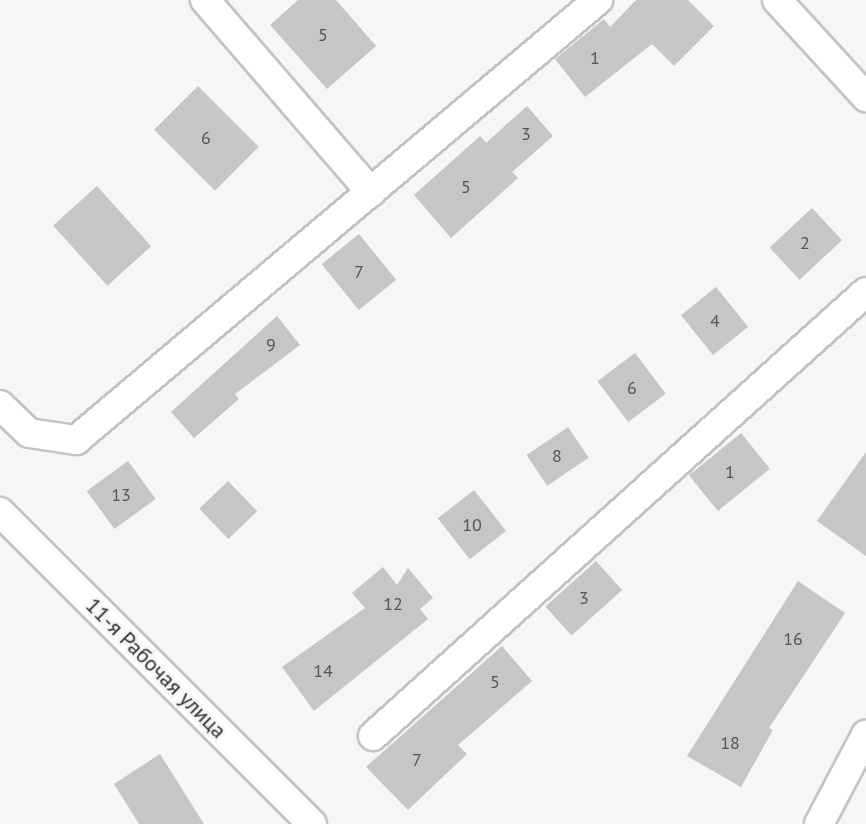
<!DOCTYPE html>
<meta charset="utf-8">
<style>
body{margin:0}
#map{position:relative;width:866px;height:824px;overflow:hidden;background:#f5f7f4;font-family:"PT Sans",sans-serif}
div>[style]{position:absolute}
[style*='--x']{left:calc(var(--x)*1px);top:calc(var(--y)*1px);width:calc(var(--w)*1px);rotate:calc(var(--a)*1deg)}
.building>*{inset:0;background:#c5c7c4;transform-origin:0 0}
.roads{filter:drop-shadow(2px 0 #c2c4c1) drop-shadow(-2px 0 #c2c4c1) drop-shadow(0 2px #c2c4c1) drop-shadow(0 -2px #c2c4c1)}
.street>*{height:28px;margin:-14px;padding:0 14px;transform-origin:14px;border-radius:14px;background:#fff}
span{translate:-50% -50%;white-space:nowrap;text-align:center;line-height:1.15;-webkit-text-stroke:6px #f5f7f4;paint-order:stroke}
.number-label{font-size:18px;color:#555655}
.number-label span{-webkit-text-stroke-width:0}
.street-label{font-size:22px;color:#303130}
</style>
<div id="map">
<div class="building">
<i style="clip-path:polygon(298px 0,336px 0,376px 46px,327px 89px,270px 25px)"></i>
<i style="clip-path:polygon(636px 0,688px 0,714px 26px,674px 66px,652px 44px,585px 97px,555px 59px,604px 19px,610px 27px)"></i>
<i style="left:198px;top:86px;width:86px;height:62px;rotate:45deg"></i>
<i style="clip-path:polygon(527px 106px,553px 136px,512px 172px,518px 178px,451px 238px,414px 195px,480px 136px,486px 143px)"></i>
<i style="left:97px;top:186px;width:81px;height:59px;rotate:48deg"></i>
<i style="left:812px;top:208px;width:44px;height:58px;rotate:47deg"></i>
<i style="left:359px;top:234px;width:59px;height:48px;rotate:51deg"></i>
<i style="left:716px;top:287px;width:51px;height:45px;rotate:51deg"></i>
<i style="clip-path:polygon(277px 316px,300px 345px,235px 394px,239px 399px,194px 438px,171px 412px)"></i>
<i style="left:635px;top:353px;width:51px;height:47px;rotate:53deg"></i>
<i style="left:568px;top:427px;width:37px;height:50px;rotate:56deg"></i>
<i style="left:741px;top:433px;width:46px;height:67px;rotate:51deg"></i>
<i style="clip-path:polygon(866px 452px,866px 556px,817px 521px)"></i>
<i style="left:128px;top:461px;width:47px;height:51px;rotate:54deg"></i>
<i style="left:228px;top:481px;width:42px;height:40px;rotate:46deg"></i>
<i style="left:474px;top:490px;width:52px;height:46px;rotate:52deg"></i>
<i style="left:596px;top:561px;width:39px;height:68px;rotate:48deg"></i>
<i style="clip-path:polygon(383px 567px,397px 585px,408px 568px,433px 598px,420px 609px,428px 619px,314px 711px,282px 667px,365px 608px,352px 593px)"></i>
<i style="clip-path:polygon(798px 581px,845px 613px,769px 728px,773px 730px,741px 787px,687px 756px)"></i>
<i style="clip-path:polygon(502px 646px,532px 681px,458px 745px,467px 754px,408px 810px,366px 767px)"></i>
<i style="clip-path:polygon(160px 754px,204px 824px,139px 824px,114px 784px)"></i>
</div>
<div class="roads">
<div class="street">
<i style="--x:205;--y:0;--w:254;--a:49.2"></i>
<i style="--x:777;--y:0;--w:132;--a:47.5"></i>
<i style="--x:0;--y:405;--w:40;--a:44"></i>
<i style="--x:29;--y:433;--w:48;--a:8.5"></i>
<i style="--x:76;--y:440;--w:683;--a:-40.13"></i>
<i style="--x:0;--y:512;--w:441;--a:45"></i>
<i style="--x:373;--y:736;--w:663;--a:-42.01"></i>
<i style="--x:819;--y:824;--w:101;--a:-62.2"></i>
</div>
</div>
<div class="number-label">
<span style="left:323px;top:35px">5</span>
<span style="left:595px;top:58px">1</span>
<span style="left:526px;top:134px">3</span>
<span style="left:206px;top:138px">6</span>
<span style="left:466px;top:187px">5</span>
<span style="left:805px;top:243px">2</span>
<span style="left:359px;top:272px">7</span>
<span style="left:715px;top:321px">4</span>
<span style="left:271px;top:345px">9</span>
<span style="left:632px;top:388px">6</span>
<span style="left:557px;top:456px">8</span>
<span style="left:730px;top:472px">1</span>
<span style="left:121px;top:495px">13</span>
<span style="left:472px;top:525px">10</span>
<span style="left:584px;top:598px">3</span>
<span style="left:393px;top:604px">12</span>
<span style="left:793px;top:639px">16</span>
<span style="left:323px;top:671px">14</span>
<span style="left:495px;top:682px">5</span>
<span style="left:730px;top:743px">18</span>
<span style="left:417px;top:760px">7</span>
</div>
<div class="street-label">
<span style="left:156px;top:668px;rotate:45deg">11-я Рабочая улица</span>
</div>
</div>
